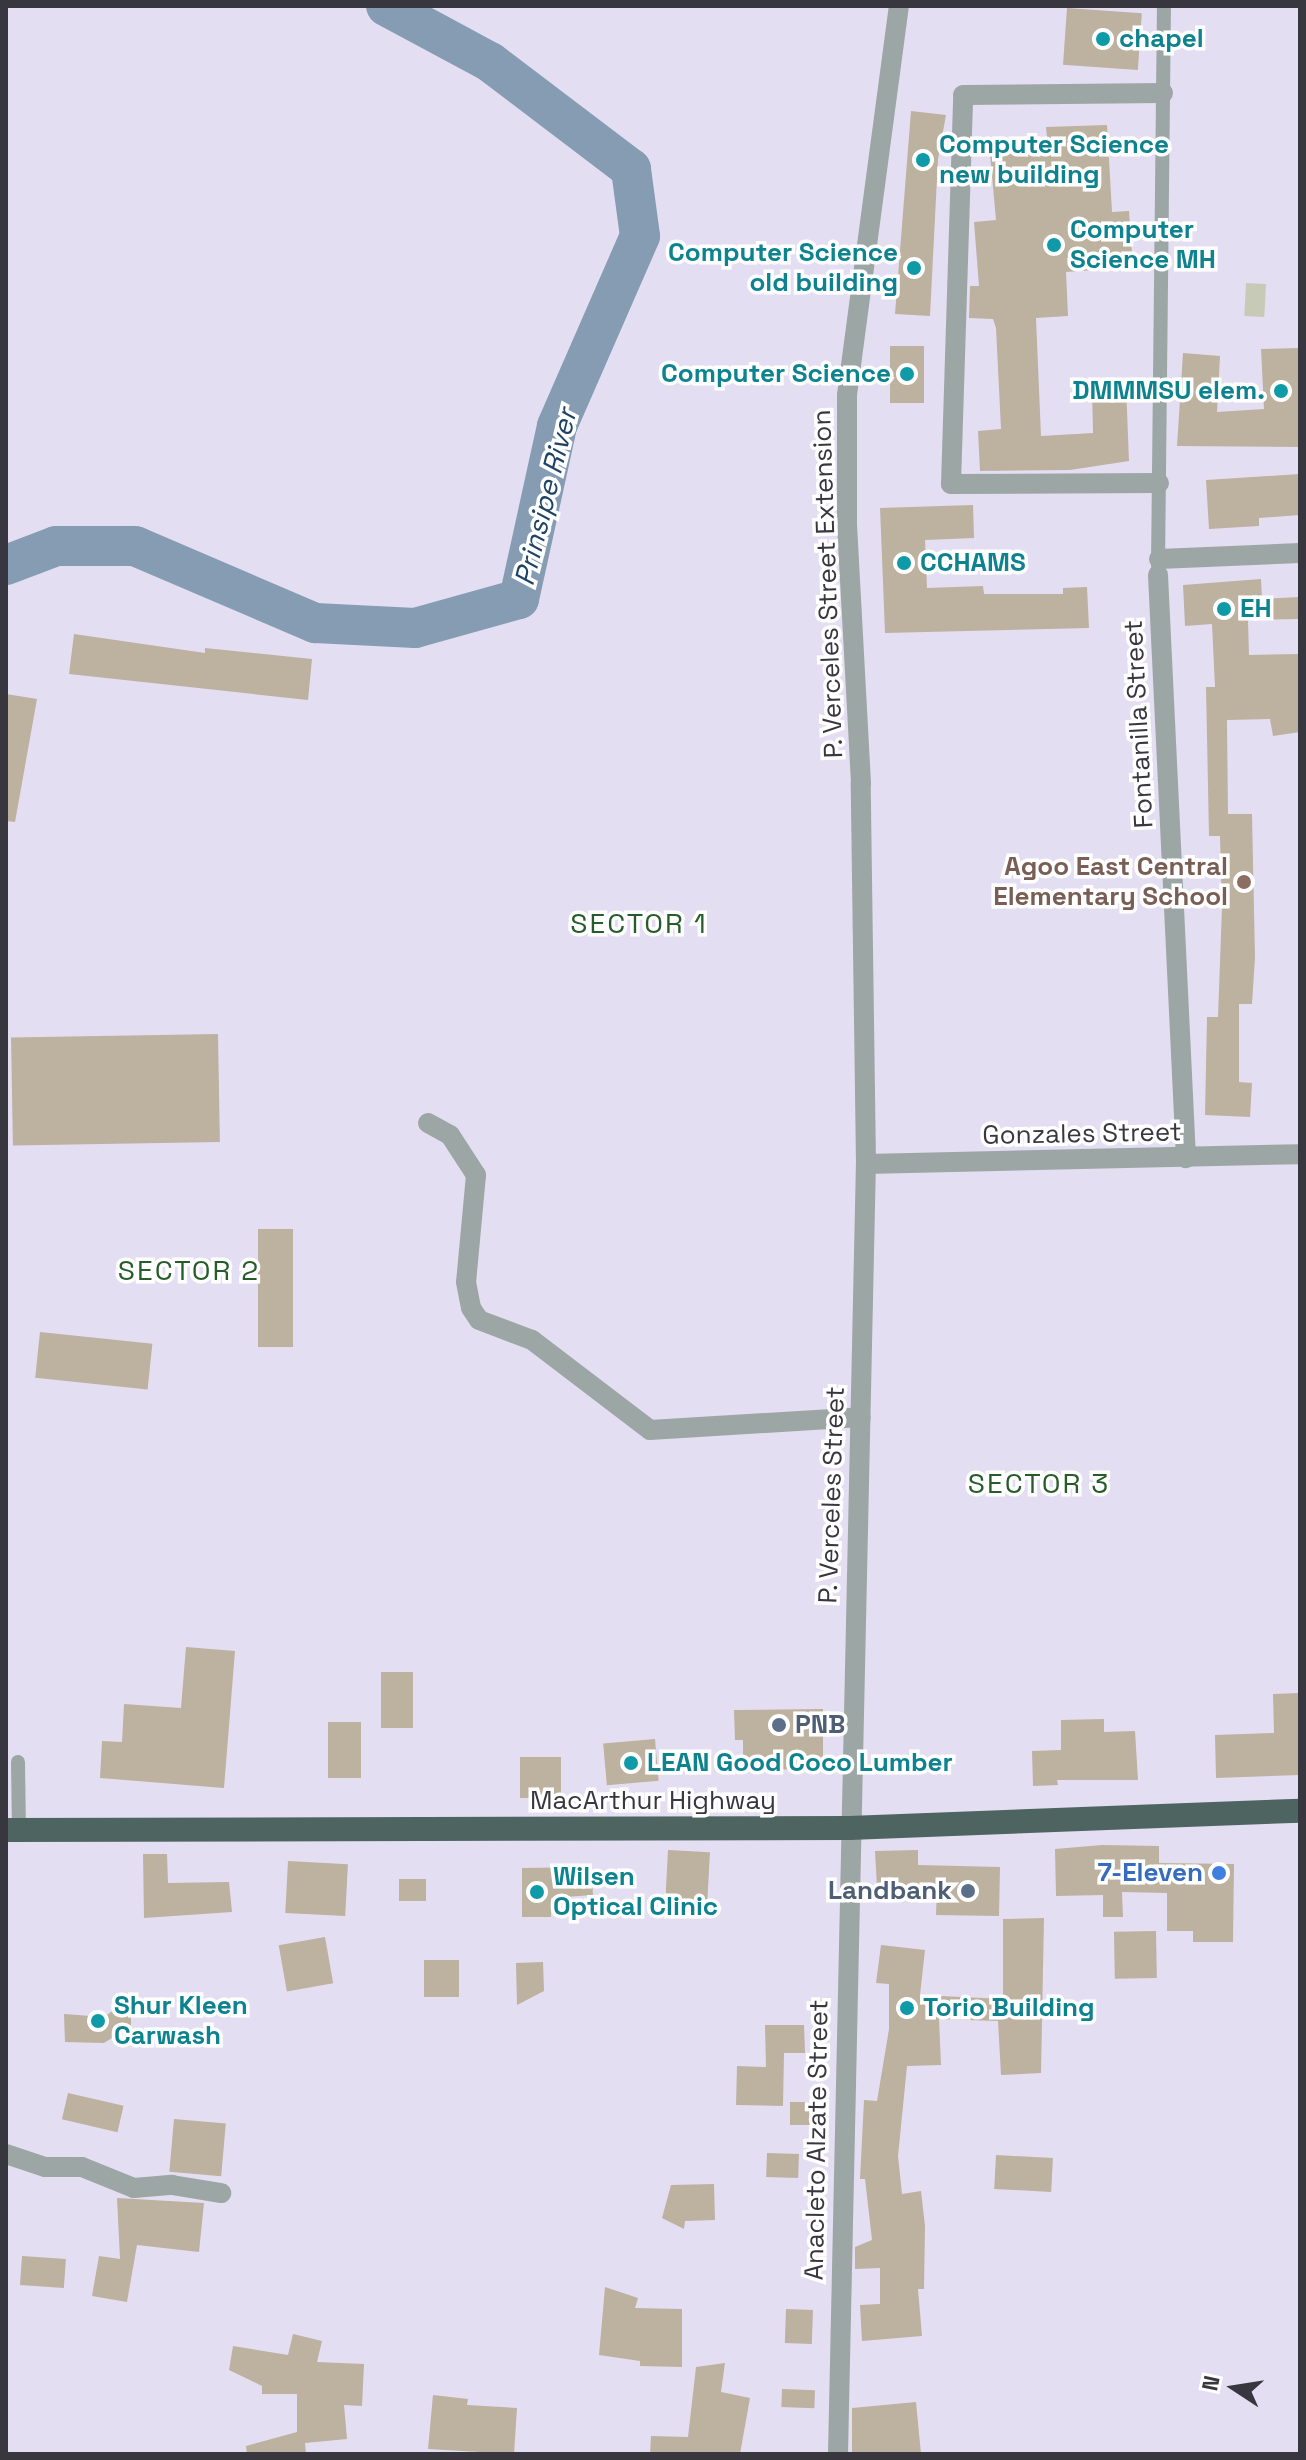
<!DOCTYPE html>
<style>
body{margin:0}
#map{position:relative;width:1306px;height:2460px;overflow:hidden;background:#e4def2;font-family:"Space Grotesk",sans-serif}
div>[style]{position:absolute}
[style*='--x']{left:calc(var(--x)*1px);top:calc(var(--y)*1px);width:calc(var(--w)*1px);rotate:calc(var(--a)*1deg)}
.green>*{inset:0;background:#c6cab7;transform-origin:0 0}
.river>*{height:40px;margin:-20px;padding:0 20px;transform-origin:20px;border-radius:20px;background:#859cb3}
.building>*{inset:0;background:#bdb1a0;transform-origin:0 0}
.lane>*{height:14px;margin:-7px;padding:0 7px;transform-origin:7px;border-radius:7px;background:#9ca7a5}
.street>*{height:20px;margin:-10px;padding:0 10px;transform-origin:10px;border-radius:10px;background:#9ca7a5}
.highway>*{height:24px;margin:-12px;padding:0 12px;transform-origin:12px;border-radius:12px;background:#4d6461}
.dots>*{width:22px;height:22px;translate:-50% -50%;box-sizing:border-box;border:4px solid #fff;border-radius:50%}
span{translate:-50% -50%;white-space:nowrap;text-align:center;line-height:1.15;-webkit-text-stroke:7px #fff;paint-order:stroke}
.culture-label{font-size:26px;color:#0d838f;font-weight:700}
.left{translate:0 -50%;text-align:left}
.right{translate:-100% -50%;text-align:right}
.street-label{font-size:26px;color:#38363e}
.education-label{font-size:26px;color:#785e54;font-weight:700}
.service-label{font-size:26px;color:#4e5e75;font-weight:700}
.shop-label{font-size:26px;color:#366cbe;font-weight:700}
.water-label{font-size:28px;color:#1e4365;font-style:italic}
.neighbourhood-label{font-size:28px;color:#255c29;letter-spacing:2px}
.frame{position:absolute;inset:0;border:8px solid #38363e;pointer-events:none}
.north{position:absolute;left:1194px;top:2348px;width:80px;height:80px;-webkit-text-stroke:6px #fff;paint-order:stroke;rotate:282deg;font-size:22px;font-weight:700;line-height:32px;text-align:center;color:#38363e}
.north::after{content:'';display:block;margin:auto;width:28px;height:36px;background:#38363e;clip-path:polygon(50% 0,100% 100%,50% 72%,0 100%)}
</style>
<div id="map">
<div class="green">
<i style="left:1266px;top:284px;width:33px;height:20px;rotate:93deg"></i>
</div>
<div class="river">
<i style="--x:6;--y:565;--w:53;--a:-20.8"></i>
<i style="--x:56;--y:546;--w:79;--a:0"></i>
<i style="--x:135;--y:546;--w:196;--a:23.2"></i>
<i style="--x:315;--y:623;--w:100;--a:2.9"></i>
<i style="--x:415;--y:628;--w:108;--a:-15.6"></i>
<i style="--x:519;--y:599;--w:177;--a:-77.6"></i>
<i style="--x:557;--y:426;--w:207;--a:-66.4"></i>
<i style="--x:640;--y:236;--w:68;--a:-97.7"></i>
<i style="--x:631;--y:169;--w:177;--a:-142.8"></i>
<i style="--x:490;--y:62;--w:118;--a:-151.7"></i>
</div>
<div class="building">
<i style="left:1067px;top:8px;width:75px;height:57px;rotate:4deg"></i>
<i style="clip-path:polygon(911px 111px,946px 115px,938px 159px,930px 316px,895px 314px)"></i>
<i style="clip-path:polygon(1107px 125px,1112px 212px,1129px 211px,1133px 267px,1066px 272px,1068px 316px,1036px 318px,1041px 436px,1093px 433px,1092px 391px,1126px 385px,1129px 461px,1070px 470px,980px 471px,978px 431px,1001px 429px,996px 328px,993px 319px,969px 318px,970px 286px,979px 286px,974px 222px,996px 220px,990px 154px,1048px 148px,1046px 127px)"></i>
<i style="left:890px;top:346px;width:34px;height:57px"></i>
<i style="clip-path:polygon(1300px 348px,1300px 447px,1177px 446px,1183px 353px,1220px 356px,1217px 412px,1264px 409px,1261px 349px)"></i>
<i style="clip-path:polygon(1300px 474px,1300px 515px,1259px 518px,1259px 526px,1209px 529px,1206px 480px)"></i>
<i style="clip-path:polygon(973px 505px,974px 538px,925px 540px,927px 588px,983px 586px,984px 594px,1063px 594px,1063px 588px,1087px 587px,1089px 628px,885px 633px,880px 508px)"></i>
<i style="clip-path:polygon(1261px 579px,1262px 599px,1300px 597px,1300px 619px,1248px 620px,1249px 655px,1300px 654px,1300px 732px,1273px 736px,1270px 719px,1227px 720px,1228px 814px,1252px 814px,1255px 958px,1252px 1004px,1239px 1004px,1239px 1082px,1252px 1083px,1250px 1117px,1205px 1115px,1207px 1017px,1218px 1017px,1222px 907px,1220px 836px,1209px 836px,1206px 687px,1215px 687px,1212px 624px,1185px 626px,1183px 585px)"></i>
<i style="clip-path:polygon(74px 634px,205px 653px,205px 648px,312px 659px,308px 700px,69px 674px)"></i>
<i style="clip-path:polygon(6px 694px,37px 699px,15px 822px,6px 821px)"></i>
<i style="left:218px;top:1034px;width:108px;height:207px;rotate:89deg"></i>
<i style="left:258px;top:1229px;width:35px;height:118px"></i>
<i style="left:40px;top:1332px;width:113px;height:46px;rotate:6deg"></i>
<i style="clip-path:polygon(186px 1647px,235px 1651px,224px 1788px,100px 1778px,102px 1741px,122px 1742px,124px 1704px,181px 1708px)"></i>
<i style="left:381px;top:1672px;width:32px;height:56px"></i>
<i style="clip-path:polygon(1300px 1693px,1300px 1775px,1216px 1778px,1215px 1735px,1274px 1733px,1273px 1694px)"></i>
<i style="clip-path:polygon(823px 1709px,823px 1769px,743px 1770px,743px 1740px,735px 1740px,734px 1710px)"></i>
<i style="clip-path:polygon(1104px 1719px,1104px 1732px,1135px 1731px,1138px 1780px,1057px 1780px,1058px 1785px,1033px 1786px,1032px 1751px,1061px 1750px,1061px 1720px)"></i>
<i style="left:328px;top:1722px;width:33px;height:56px"></i>
<i style="left:655px;top:1739px;width:42px;height:52px;rotate:85deg"></i>
<i style="left:520px;top:1757px;width:41px;height:41px"></i>
<i style="clip-path:polygon(1102px 1845px,1159px 1846px,1159px 1863px,1234px 1864px,1233px 1942px,1193px 1942px,1193px 1931px,1167px 1931px,1167px 1893px,1122px 1892px,1123px 1917px,1103px 1917px,1103px 1895px,1056px 1896px,1055px 1849px)"></i>
<i style="left:668px;top:1850px;width:42px;height:58px;rotate:3deg"></i>
<i style="clip-path:polygon(918px 1850px,918px 1865px,1000px 1867px,999px 1916px,936px 1915px,937px 1886px,877px 1887px,875px 1851px)"></i>
<i style="clip-path:polygon(143px 1854px,167px 1854px,168px 1883px,229px 1882px,232px 1912px,144px 1918px)"></i>
<i style="left:288px;top:1861px;width:60px;height:52px;rotate:3deg"></i>
<i style="clip-path:polygon(591px 1867px,593px 1895px,551px 1898px,551px 1917px,522px 1917px,522px 1868px)"></i>
<i style="left:399px;top:1879px;width:27px;height:22px"></i>
<i style="clip-path:polygon(1044px 1918px,1041px 2073px,1001px 2075px,998px 2021px,939px 2019px,941px 2065px,907px 2066px,898px 2156px,902px 2194px,921px 2191px,925px 2226px,924px 2289px,918px 2289px,922px 2336px,862px 2341px,860px 2305px,880px 2304px,880px 2268px,855px 2269px,855px 2247px,872px 2240px,865px 2179px,860px 2179px,864px 2100px,877px 2101px,889px 2029px,889px 1984px,876px 1983px,881px 1945px,925px 1950px,920px 1995px,1003px 1999px,1003px 1919px)"></i>
<i style="left:1156px;top:1931px;width:47px;height:42px;rotate:89deg"></i>
<i style="left:325px;top:1937px;width:47px;height:47px;rotate:80deg"></i>
<i style="left:424px;top:1960px;width:35px;height:37px"></i>
<i style="clip-path:polygon(543px 1962px,544px 1991px,517px 2005px,516px 1963px)"></i>
<i style="clip-path:polygon(131px 1998px,131px 2026px,104px 2043px,65px 2042px,64px 2014px,104px 2017px)"></i>
<i style="clip-path:polygon(765px 2025px,804px 2025px,805px 2053px,784px 2053px,783px 2106px,736px 2105px,737px 2066px,766px 2067px)"></i>
<i style="left:68px;top:2093px;width:57px;height:27px;rotate:13deg"></i>
<i style="left:790px;top:2102px;width:25px;height:23px"></i>
<i style="left:174px;top:2119px;width:52px;height:53px;rotate:5deg"></i>
<i style="left:767px;top:2153px;width:32px;height:24px;rotate:2deg"></i>
<i style="left:996px;top:2155px;width:57px;height:34px;rotate:3deg"></i>
<i style="clip-path:polygon(714px 2184px,715px 2220px,685px 2221px,684px 2229px,662px 2218px,671px 2185px)"></i>
<i style="clip-path:polygon(117px 2198px,204px 2203px,199px 2252px,137px 2245px,127px 2302px,92px 2296px,99px 2256px,120px 2259px)"></i>
<i style="left:22px;top:2256px;width:44px;height:29px;rotate:4deg"></i>
<i style="clip-path:polygon(605px 2287px,638px 2298px,635px 2308px,682px 2309px,682px 2367px,640px 2366px,640px 2361px,599px 2355px)"></i>
<i style="left:786px;top:2309px;width:27px;height:34px;rotate:2deg"></i>
<i style="clip-path:polygon(293px 2334px,322px 2341px,317px 2362px,364px 2364px,362px 2406px,344px 2405px,347px 2439px,305px 2443px,306px 2454px,247px 2454px,246px 2446px,297px 2432px,297px 2394px,262px 2394px,262px 2386px,229px 2370px,233px 2346px,288px 2355px)"></i>
<i style="clip-path:polygon(725px 2363px,721px 2392px,750px 2398px,740px 2454px,650px 2454px,651px 2436px,688px 2437px,696px 2367px)"></i>
<i style="left:782px;top:2389px;width:33px;height:18px;rotate:2deg"></i>
<i style="clip-path:polygon(433px 2395px,468px 2399px,467px 2405px,517px 2408px,514px 2454px,428px 2449px)"></i>
<i style="clip-path:polygon(916px 2402px,921px 2454px,852px 2454px,852px 2408px)"></i>
</div>
<div class="lane">
<i style="--x:1158;--y:566;--w:560;--a:-89.39"></i>
<i style="--x:18;--y:1762;--w:68;--a:89.2"></i>
</div>
<div class="street">
<i style="--x:1159;--y:483;--w:208;--a:179.7"></i>
<i style="--x:951;--y:484;--w:389;--a:-88.2"></i>
<i style="--x:963;--y:95;--w:200;--a:-0.6"></i>
<i style="--x:1159;--y:559;--w:141;--a:-2.4"></i>
<i style="--x:1158;--y:575;--w:584;--a:87.25"></i>
<i style="--x:428;--y:1123;--w:25;--a:29"></i>
<i style="--x:450;--y:1135;--w:48;--a:57"></i>
<i style="--x:476;--y:1175;--w:107;--a:95.3"></i>
<i style="--x:466;--y:1282;--w:26;--a:79"></i>
<i style="--x:471;--y:1308;--w:14;--a:56"></i>
<i style="--x:479;--y:1320;--w:57;--a:20.7"></i>
<i style="--x:532;--y:1340;--w:148;--a:37.3"></i>
<i style="--x:650;--y:1430;--w:211;--a:-3.5"></i>
<i style="--x:866;--y:1164;--w:434;--a:-1.3"></i>
<i style="--x:6;--y:2154;--w:41;--a:18.4"></i>
<i style="--x:45;--y:2167;--w:37;--a:0"></i>
<i style="--x:82;--y:2167;--w:56;--a:22"></i>
<i style="--x:134;--y:2188;--w:38;--a:-5"></i>
<i style="--x:172;--y:2185;--w:50;--a:9.3"></i>
<i style="--x:838;--y:2454;--w:1290;--a:-88.76"></i>
<i style="--x:866;--y:1164;--w:381;--a:-90.8"></i>
<i style="--x:861;--y:783;--w:262;--a:-93.1"></i>
<i style="--x:847;--y:521;--w:126;--a:-90"></i>
<i style="--x:847;--y:395;--w:392;--a:-82.4"></i>
</div>
<div class="highway">
<i style="--x:6;--y:1830;--w:843;--a:-0.14"></i>
<i style="--x:849;--y:1828;--w:451;--a:-2.2"></i>
</div>
<div class="dots">
<i style="left:1103px;top:39px;background:#0f9aa8"></i>
<i style="left:923px;top:160px;background:#0f9aa8"></i>
<i style="left:1054px;top:245px;background:#0f9aa8"></i>
<i style="left:914px;top:268px;background:#0f9aa8"></i>
<i style="left:907px;top:374px;background:#0f9aa8"></i>
<i style="left:1281px;top:391px;background:#0f9aa8"></i>
<i style="left:904px;top:563px;background:#0f9aa8"></i>
<i style="left:1224px;top:609px;background:#0f9aa8"></i>
<i style="left:1244px;top:882px;background:#8d6e63"></i>
<i style="left:779px;top:1725px;background:#5c6f8a"></i>
<i style="left:631px;top:1763px;background:#0f9aa8"></i>
<i style="left:1219px;top:1873px;background:#3f7fe0"></i>
<i style="left:968px;top:1891px;background:#5c6f8a"></i>
<i style="left:537px;top:1892px;background:#0f9aa8"></i>
<i style="left:907px;top:2008px;background:#0f9aa8"></i>
<i style="left:98px;top:2021px;background:#0f9aa8"></i>
</div>
<div class="culture-label">
<span class="left" style="left:1119px;top:39px">chapel</span>
<span class="left" style="left:939px;top:160px">Computer Science<br>new building</span>
<span class="left" style="left:1070px;top:245px">Computer<br>Science MH</span>
<span class="right" style="left:898px;top:268px">Computer Science<br>old building</span>
<span class="right" style="left:891px;top:374px">Computer Science</span>
<span class="right" style="left:1265px;top:391px">DMMMSU elem.</span>
<span class="left" style="left:920px;top:563px">CCHAMS</span>
<span class="left" style="left:1240px;top:609px">EH</span>
<span class="left" style="left:647px;top:1763px">LEAN Good Coco Lumber</span>
<span class="left" style="left:553px;top:1892px">Wilsen<br>Optical Clinic</span>
<span class="left" style="left:114px;top:2021px">Shur Kleen<br>Carwash</span>
<span class="left" style="left:923px;top:2008px">Torio Building</span>
</div>
<div class="street-label">
<span style="left:828px;top:584px;rotate:-92deg">P. Verceles Street Extension</span>
<span style="left:1139px;top:724px;rotate:-93deg">Fontanilla Street</span>
<span style="left:1082px;top:1134px;rotate:-1deg">Gonzales Street</span>
<span style="left:832px;top:1495px;rotate:-88deg">P. Verceles Street</span>
<span style="left:653px;top:1801px">MacArthur Highway</span>
<span style="left:817px;top:2140px;rotate:-89deg">Anacleto Alzate Street</span>
</div>
<div class="education-label">
<span class="right" style="left:1228px;top:882px">Agoo East Central<br>Elementary School</span>
</div>
<div class="service-label">
<span class="left" style="left:795px;top:1725px">PNB</span>
<span class="right" style="left:952px;top:1891px">Landbank</span>
</div>
<div class="shop-label">
<span class="right" style="left:1203px;top:1873px">7-Eleven</span>
</div>
<div class="water-label">
<span style="left:545px;top:497px;rotate:-76deg">Prinsipe River</span>
</div>
<div class="neighbourhood-label">
<span style="left:639px;top:923px">SECTOR 1</span>
<span style="left:189px;top:1270px">SECTOR 2</span>
<span style="left:1039px;top:1483px">SECTOR 3</span>
</div>
<div class="frame"></div>
<div class="north">N</div>
</div>
